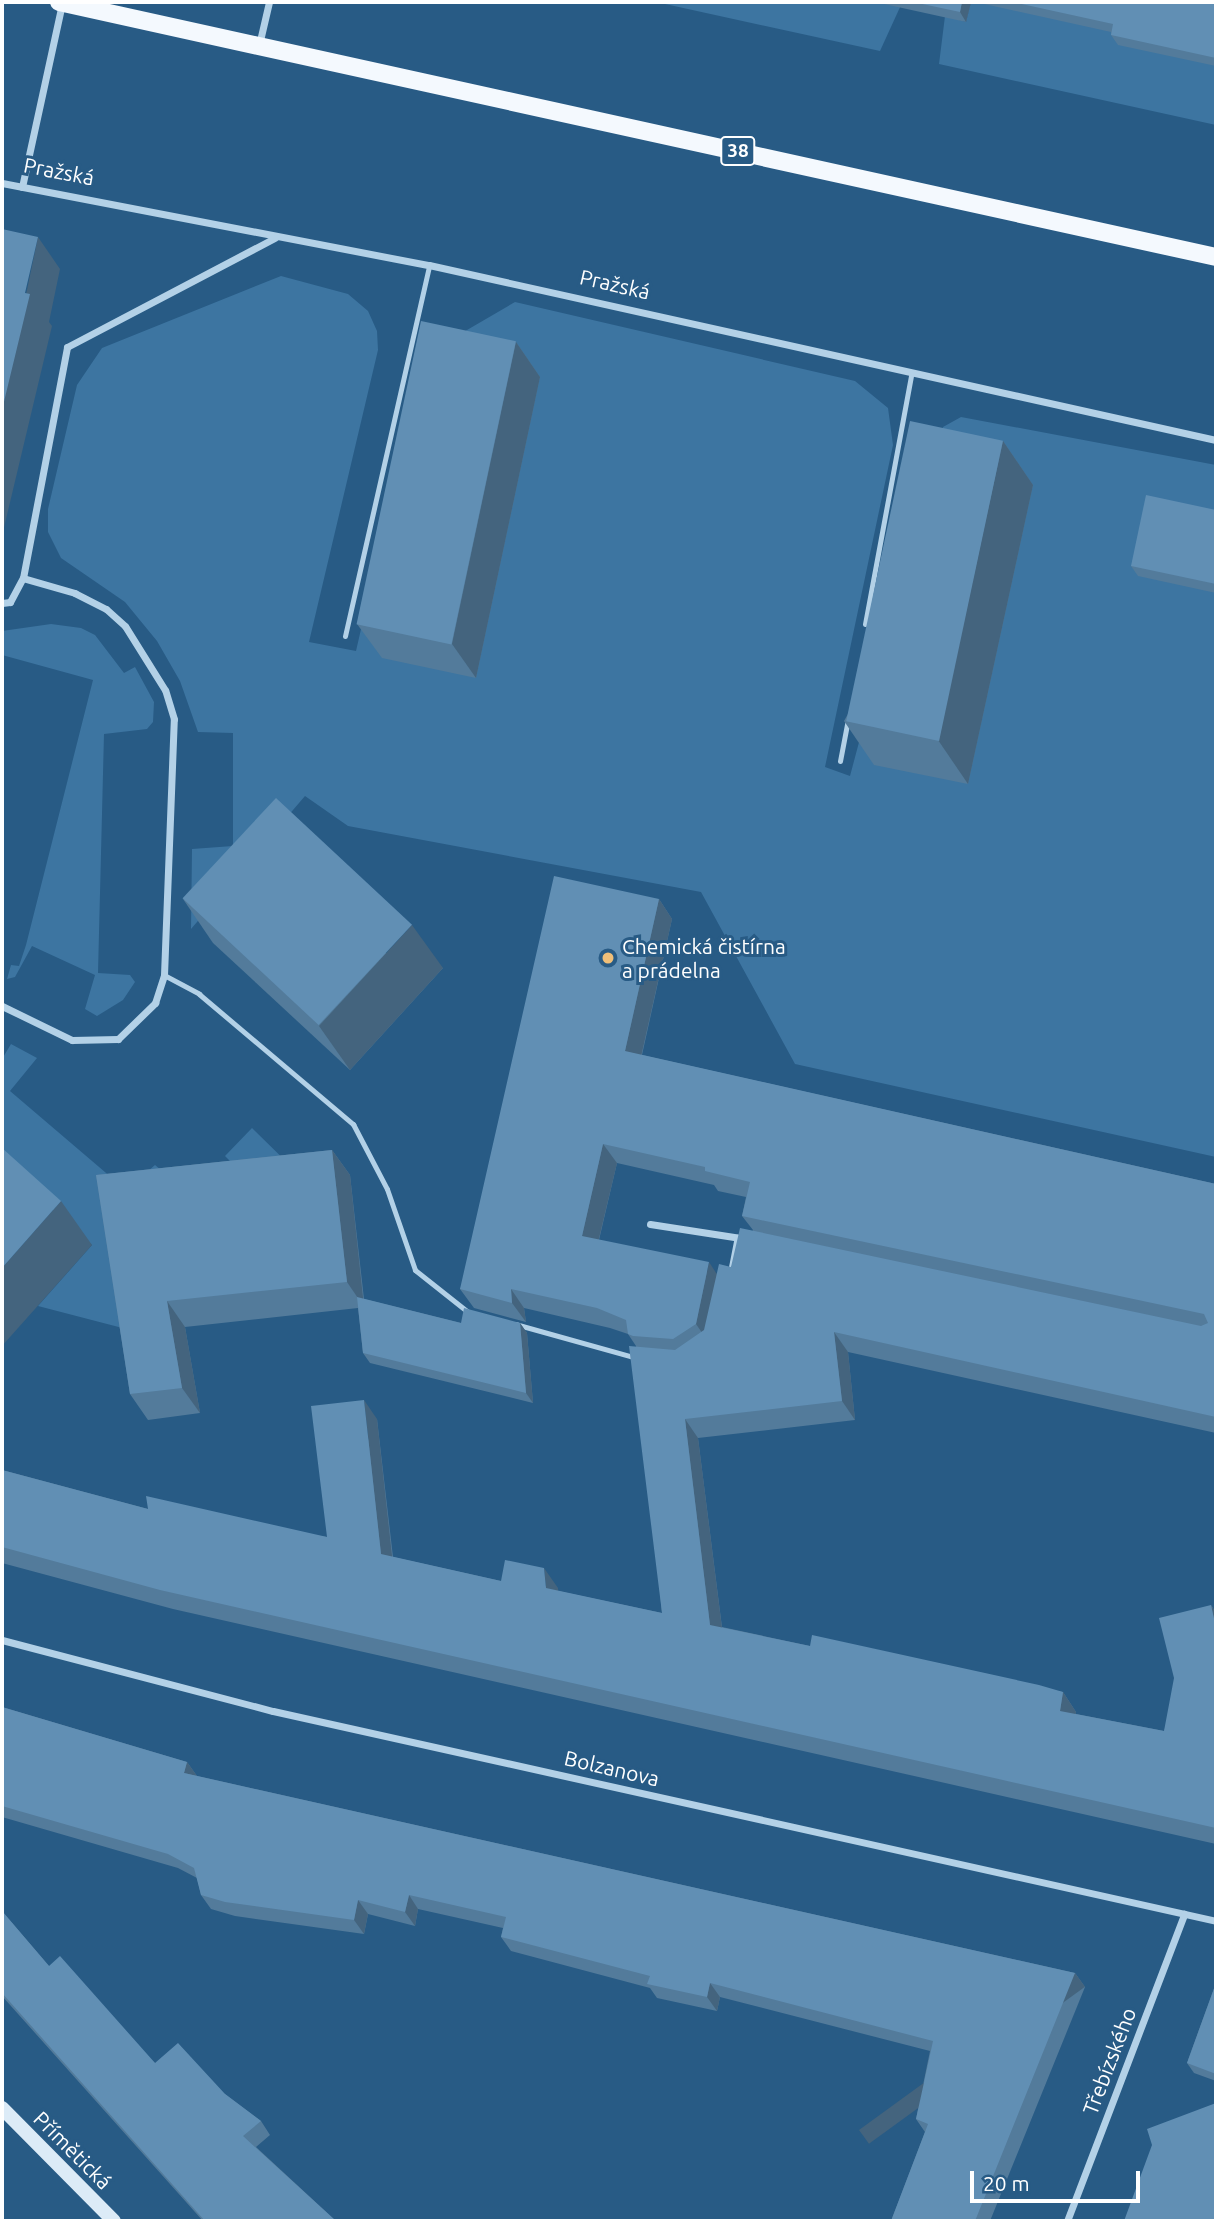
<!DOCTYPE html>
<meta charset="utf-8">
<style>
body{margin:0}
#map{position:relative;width:1218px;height:2223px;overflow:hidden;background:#285b85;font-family:Ubuntu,sans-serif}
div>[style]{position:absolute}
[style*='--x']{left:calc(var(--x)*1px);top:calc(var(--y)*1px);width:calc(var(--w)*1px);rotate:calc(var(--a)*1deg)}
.green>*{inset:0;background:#3d75a1}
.service>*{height:5px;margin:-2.5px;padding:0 2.5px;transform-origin:2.5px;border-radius:2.5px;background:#b3d1e7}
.minor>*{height:7px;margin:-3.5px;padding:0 3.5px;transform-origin:3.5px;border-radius:3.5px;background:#b3d1e7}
.secondary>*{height:14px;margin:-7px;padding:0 7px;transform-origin:7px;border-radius:7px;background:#dcebf7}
.primary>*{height:18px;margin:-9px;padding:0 9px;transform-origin:9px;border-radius:9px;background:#f4f9fe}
.wall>*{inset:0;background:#537b9b}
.shaded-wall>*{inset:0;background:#44647e;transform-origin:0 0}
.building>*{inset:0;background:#618fb4;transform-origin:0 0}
.dots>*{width:19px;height:19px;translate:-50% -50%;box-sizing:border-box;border:4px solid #285b85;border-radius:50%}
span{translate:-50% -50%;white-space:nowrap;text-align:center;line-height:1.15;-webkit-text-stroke:6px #285b85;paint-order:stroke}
.shield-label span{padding:2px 5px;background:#285b85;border:2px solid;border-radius:5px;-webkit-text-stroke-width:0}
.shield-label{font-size:19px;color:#fff;font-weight:700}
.street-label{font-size:21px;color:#fff}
.poi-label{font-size:21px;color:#fff}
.left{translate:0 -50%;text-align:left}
.frame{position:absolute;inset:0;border:4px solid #fff;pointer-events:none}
.scale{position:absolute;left:970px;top:2171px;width:170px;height:32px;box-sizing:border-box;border:4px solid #fff;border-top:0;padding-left:9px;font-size:21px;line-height:24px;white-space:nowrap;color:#fff;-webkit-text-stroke:5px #285b85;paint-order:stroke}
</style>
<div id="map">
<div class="green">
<i style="clip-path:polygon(656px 2px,877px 2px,901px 5px,880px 51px)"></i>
<i style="clip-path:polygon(971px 2px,1078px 14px,1216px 65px,1216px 125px,939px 64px,945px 16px,966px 22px)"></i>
<i style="clip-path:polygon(281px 276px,348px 294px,368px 311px,377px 331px,378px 350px,309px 642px,356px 651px,424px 355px,515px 302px,855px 381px,888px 408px,893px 445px,825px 767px,850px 776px,943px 427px,961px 417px,1216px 465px,1216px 1157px,795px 1064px,701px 892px,348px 826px,305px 796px,191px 929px,192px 849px,233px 846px,233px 733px,198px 732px,180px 681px,157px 641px,125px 602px,61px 558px,48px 532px,48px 509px,77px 385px,102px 348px)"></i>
<i style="clip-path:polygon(51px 624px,81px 628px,95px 635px,124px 673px,135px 667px,154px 702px,153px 722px,147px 729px,104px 734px,98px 973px,130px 975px,135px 982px,123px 1000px,97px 1016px,85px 1009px,95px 975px,32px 946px,15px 977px,7px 979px,11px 965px,19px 966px,26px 945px,93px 680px,2px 655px,2px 631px)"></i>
<i style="clip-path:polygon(11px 1044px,37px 1058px,10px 1091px,126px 1190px,155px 1165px,179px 1185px,232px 1163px,225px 1156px,252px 1128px,304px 1179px,134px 1331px,38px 1306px,92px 1245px,2px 1164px,2px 1059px)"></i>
</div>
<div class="service">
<i style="--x:865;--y:624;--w:253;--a:-79.5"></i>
<i style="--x:345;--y:636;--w:380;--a:-77.2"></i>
<i style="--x:840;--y:761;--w:43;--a:-79.2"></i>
<i style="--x:164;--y:975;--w:40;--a:28"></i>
<i style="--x:199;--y:994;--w:202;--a:40.2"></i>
<i style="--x:353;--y:1124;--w:73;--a:62.4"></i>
<i style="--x:387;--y:1189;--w:86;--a:70.9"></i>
<i style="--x:415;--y:1270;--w:68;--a:38.4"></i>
<i style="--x:730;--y:1272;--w:36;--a:-79"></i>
<i style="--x:515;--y:1324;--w:127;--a:15.6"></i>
</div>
<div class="minor">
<i style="--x:259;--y:45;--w:44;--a:-76.9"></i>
<i style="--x:2;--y:183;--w:435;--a:10.9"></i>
<i style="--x:429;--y:265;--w:806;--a:12.54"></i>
<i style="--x:22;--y:187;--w:188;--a:-77.7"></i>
<i style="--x:2;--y:603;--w:8;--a:-7"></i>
<i style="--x:10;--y:602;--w:27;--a:-62"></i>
<i style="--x:23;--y:578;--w:235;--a:-79.2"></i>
<i style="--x:67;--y:347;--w:235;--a:-27.7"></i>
<i style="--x:2;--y:1006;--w:78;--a:25.9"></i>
<i style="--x:72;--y:1040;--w:46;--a:-1.2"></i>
<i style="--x:118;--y:1039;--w:52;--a:-44.2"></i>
<i style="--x:155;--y:1003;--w:29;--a:-72"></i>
<i style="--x:164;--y:975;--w:256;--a:-87.8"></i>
<i style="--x:174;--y:719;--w:30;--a:-107"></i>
<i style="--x:165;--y:690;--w:75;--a:-122"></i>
<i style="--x:125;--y:626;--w:25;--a:-138"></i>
<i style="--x:106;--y:609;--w:35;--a:-153"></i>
<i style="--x:75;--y:593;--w:54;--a:-163.9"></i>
<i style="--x:650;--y:1224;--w:98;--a:8.8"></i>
<i style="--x:2;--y:1640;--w:280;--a:14.7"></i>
<i style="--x:273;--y:1711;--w:966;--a:12.55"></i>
<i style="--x:1067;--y:2221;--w:329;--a:-69.1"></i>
</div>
<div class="secondary">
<i style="--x:2;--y:2108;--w:159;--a:45.3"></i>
</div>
<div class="primary">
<i style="--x:59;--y:2;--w:1185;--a:12.43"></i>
</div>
<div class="wall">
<i style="clip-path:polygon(875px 2px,971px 2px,966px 22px)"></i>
<i style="clip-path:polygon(975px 2px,1216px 2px,1216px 66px,1118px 45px,1111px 35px,1111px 32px)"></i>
<i style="clip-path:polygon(516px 342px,540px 377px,476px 678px,382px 658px,357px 624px)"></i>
<i style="clip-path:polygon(1003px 441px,1033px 485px,968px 784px,874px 765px,844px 721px)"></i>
<i style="clip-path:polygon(1216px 510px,1216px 593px,1138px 576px,1131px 566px)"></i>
<i style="clip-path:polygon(183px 899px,443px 968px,350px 1070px,213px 943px)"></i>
<i style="clip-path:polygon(evenodd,659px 899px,672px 919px,642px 1055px,1216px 1184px,1216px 1433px,848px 1352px,855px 1420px,698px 1438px,722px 1627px,810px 1646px,1063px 1692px,1076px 1712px,1076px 1714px,1164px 1731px,1211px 1605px,1216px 1613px,1216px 1844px,173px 1609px,2px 1563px,2px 1470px,148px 1509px,327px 1537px,377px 1419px,393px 1557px,501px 1581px,558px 1588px,558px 1591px,662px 1613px,636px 1346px,628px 1334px,610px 1328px,524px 1308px,526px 1322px,474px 1308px,460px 1289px,659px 899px,617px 1163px,714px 1185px,718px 1191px,746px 1197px,742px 1216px,753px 1230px,731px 1267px,717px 1274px,599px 1240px,617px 1163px)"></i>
<i style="clip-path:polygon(332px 1150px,350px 1175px,364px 1299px,461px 1323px,520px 1323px,527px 1333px,533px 1403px,370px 1363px,363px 1353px,358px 1308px,185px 1327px,200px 1413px,148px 1420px,130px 1394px,96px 1175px)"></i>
<i style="clip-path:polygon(2px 1707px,187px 1762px,197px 1776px,1075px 1973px,1085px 1987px,990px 2221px,891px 2221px,925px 2132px,916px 2119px,930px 2051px,720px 1997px,717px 2011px,657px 1998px,650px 1988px,511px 1951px,501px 1937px,503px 1928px,418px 1909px,415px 1926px,368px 1914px,364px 1934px,235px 1916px,211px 1909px,201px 1895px,197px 1878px,178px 1868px,2px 1817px)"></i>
<i style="clip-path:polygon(2px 1911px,49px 1966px,155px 2063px,225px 2094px,261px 2121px,270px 2135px,256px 2147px,336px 2221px,203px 2221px,2px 1996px)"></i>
<i style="clip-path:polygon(1216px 1983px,1216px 2081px,1194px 2073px,1187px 2063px)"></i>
</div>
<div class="shaded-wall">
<i style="clip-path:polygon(962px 2px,971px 2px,966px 22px,960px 12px)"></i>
<i style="clip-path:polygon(38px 237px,60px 269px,49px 322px,52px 326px,2px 536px,2px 410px)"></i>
<i style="clip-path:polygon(516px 342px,540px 377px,476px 678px,452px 644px)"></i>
<i style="clip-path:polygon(1003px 441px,1033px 485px,968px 784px,938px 740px)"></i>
<i style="clip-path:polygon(659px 899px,672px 919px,638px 1070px,625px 1051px)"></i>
<i style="clip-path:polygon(412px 925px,443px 968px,350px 1070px,319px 1026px)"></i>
<i style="clip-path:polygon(603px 1144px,617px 1163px,595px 1255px,582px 1236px)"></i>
<i style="clip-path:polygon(332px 1150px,350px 1175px,364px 1307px,347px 1282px)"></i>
<i style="clip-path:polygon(61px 1201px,92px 1245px,2px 1346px,2px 1268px)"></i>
<i style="clip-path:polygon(709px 1262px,722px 1282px,709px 1343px,696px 1324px)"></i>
<i style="clip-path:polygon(511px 1289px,524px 1308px,526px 1322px,512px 1303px)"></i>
<i style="clip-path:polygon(167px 1301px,185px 1327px,200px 1413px,182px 1388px)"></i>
<i style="clip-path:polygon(520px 1323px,527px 1333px,533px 1403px,526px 1393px)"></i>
<i style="clip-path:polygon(834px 1332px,848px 1352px,855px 1420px,842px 1401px)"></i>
<i style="clip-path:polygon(364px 1400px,377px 1419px,394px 1574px,381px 1554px)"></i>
<i style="clip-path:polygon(685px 1419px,698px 1438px,724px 1644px,710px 1625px)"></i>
<i style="clip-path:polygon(544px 1568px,558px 1588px,559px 1607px,546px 1588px)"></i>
<i style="clip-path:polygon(1211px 1605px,1216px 1613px,1216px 1628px)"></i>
<i style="clip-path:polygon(1063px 1692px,1076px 1712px,1073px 1730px,1060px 1711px)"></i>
<i style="clip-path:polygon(187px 1762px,197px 1776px,184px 1773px)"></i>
<i style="clip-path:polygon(409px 1895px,418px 1909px,415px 1926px,405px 1912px)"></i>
<i style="clip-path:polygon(358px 1900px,368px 1914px,364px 1934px,354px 1920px)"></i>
<i style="left:1075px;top:1973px;width:17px;height:267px;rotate:54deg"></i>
<i style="clip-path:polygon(710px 1983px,720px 1997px,717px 2011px,707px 1997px)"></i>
</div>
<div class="building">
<i style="clip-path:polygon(913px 2px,962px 2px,960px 12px)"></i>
<i style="clip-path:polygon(1013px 2px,1216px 2px,1216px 58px,1111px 35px,1113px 24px)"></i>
<i style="clip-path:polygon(2px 229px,38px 237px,25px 293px,30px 294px,2px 410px)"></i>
<i style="left:421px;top:321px;width:97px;height:310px;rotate:12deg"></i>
<i style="left:910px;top:421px;width:95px;height:307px;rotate:12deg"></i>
<i style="clip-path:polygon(1146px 495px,1216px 510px,1216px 584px,1131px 566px)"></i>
<i style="left:276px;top:798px;width:186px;height:137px;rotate:43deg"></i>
<i style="clip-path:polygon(554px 876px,659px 899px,625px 1051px,1216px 1184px,1216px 1417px,834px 1332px,842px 1401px,685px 1419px,710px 1625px,810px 1646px,812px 1635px,1039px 1685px,1063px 1692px,1060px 1711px,1164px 1731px,1174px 1678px,1159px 1618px,1211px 1605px,1216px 1628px,1216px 1828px,160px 1590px,2px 1547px,2px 1470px,148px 1509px,146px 1496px,327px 1537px,311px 1406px,364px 1400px,381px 1554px,501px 1581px,505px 1560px,544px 1568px,546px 1588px,662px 1613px,629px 1346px,675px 1350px,704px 1330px,719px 1264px,731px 1267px,740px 1228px,1201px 1326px,1208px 1323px,1204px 1314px,742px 1216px,750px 1182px,705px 1171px,705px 1167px,603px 1144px,582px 1236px,709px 1262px,696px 1324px,673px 1339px,633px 1336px,628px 1334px,626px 1320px,597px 1308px,511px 1289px,512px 1303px,460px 1289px)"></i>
<i style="clip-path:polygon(2px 1148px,61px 1201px,2px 1268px)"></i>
<i style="clip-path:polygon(332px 1150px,347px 1282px,167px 1301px,182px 1388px,130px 1394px,96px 1175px)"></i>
<i style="clip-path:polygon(357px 1297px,461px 1323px,464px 1308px,520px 1323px,526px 1393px,363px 1353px)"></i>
<i style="clip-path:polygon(2px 1707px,187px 1762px,184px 1773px,1075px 1973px,975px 2221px,891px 2221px,928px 2124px,916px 2119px,933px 2041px,710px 1983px,707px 1997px,647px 1984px,650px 1976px,501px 1937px,506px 1917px,409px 1895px,405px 1912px,358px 1900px,354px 1920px,225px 1902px,201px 1895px,194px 1868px,168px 1854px,2px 1806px)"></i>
<i style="clip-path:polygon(2px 1911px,49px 1966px,60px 1956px,155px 2063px,178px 2043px,225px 2094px,261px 2121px,243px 2136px,336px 2221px,205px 2221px,2px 1993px)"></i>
<i style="clip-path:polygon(1216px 1983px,1216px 2074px,1187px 2063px)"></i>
<i style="clip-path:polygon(1216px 2103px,1216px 2221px,1124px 2221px,1152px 2145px,1147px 2129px)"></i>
</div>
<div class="dots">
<i style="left:608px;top:958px;background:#efbf79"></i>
</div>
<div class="shield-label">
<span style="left:738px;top:151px">38</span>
</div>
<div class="street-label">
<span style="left:59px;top:171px;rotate:11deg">Pražská</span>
<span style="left:615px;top:284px;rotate:13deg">Pražská</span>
<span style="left:612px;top:1768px;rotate:13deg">Bolzanova</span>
<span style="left:1109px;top:2061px;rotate:-69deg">Třebízského</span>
<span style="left:73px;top:2150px;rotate:45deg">Přímětická</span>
</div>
<div class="poi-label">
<span class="left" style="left:622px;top:958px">Chemická čistírna<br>a prádelna</span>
</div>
<div class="frame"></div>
<div class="scale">20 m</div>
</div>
